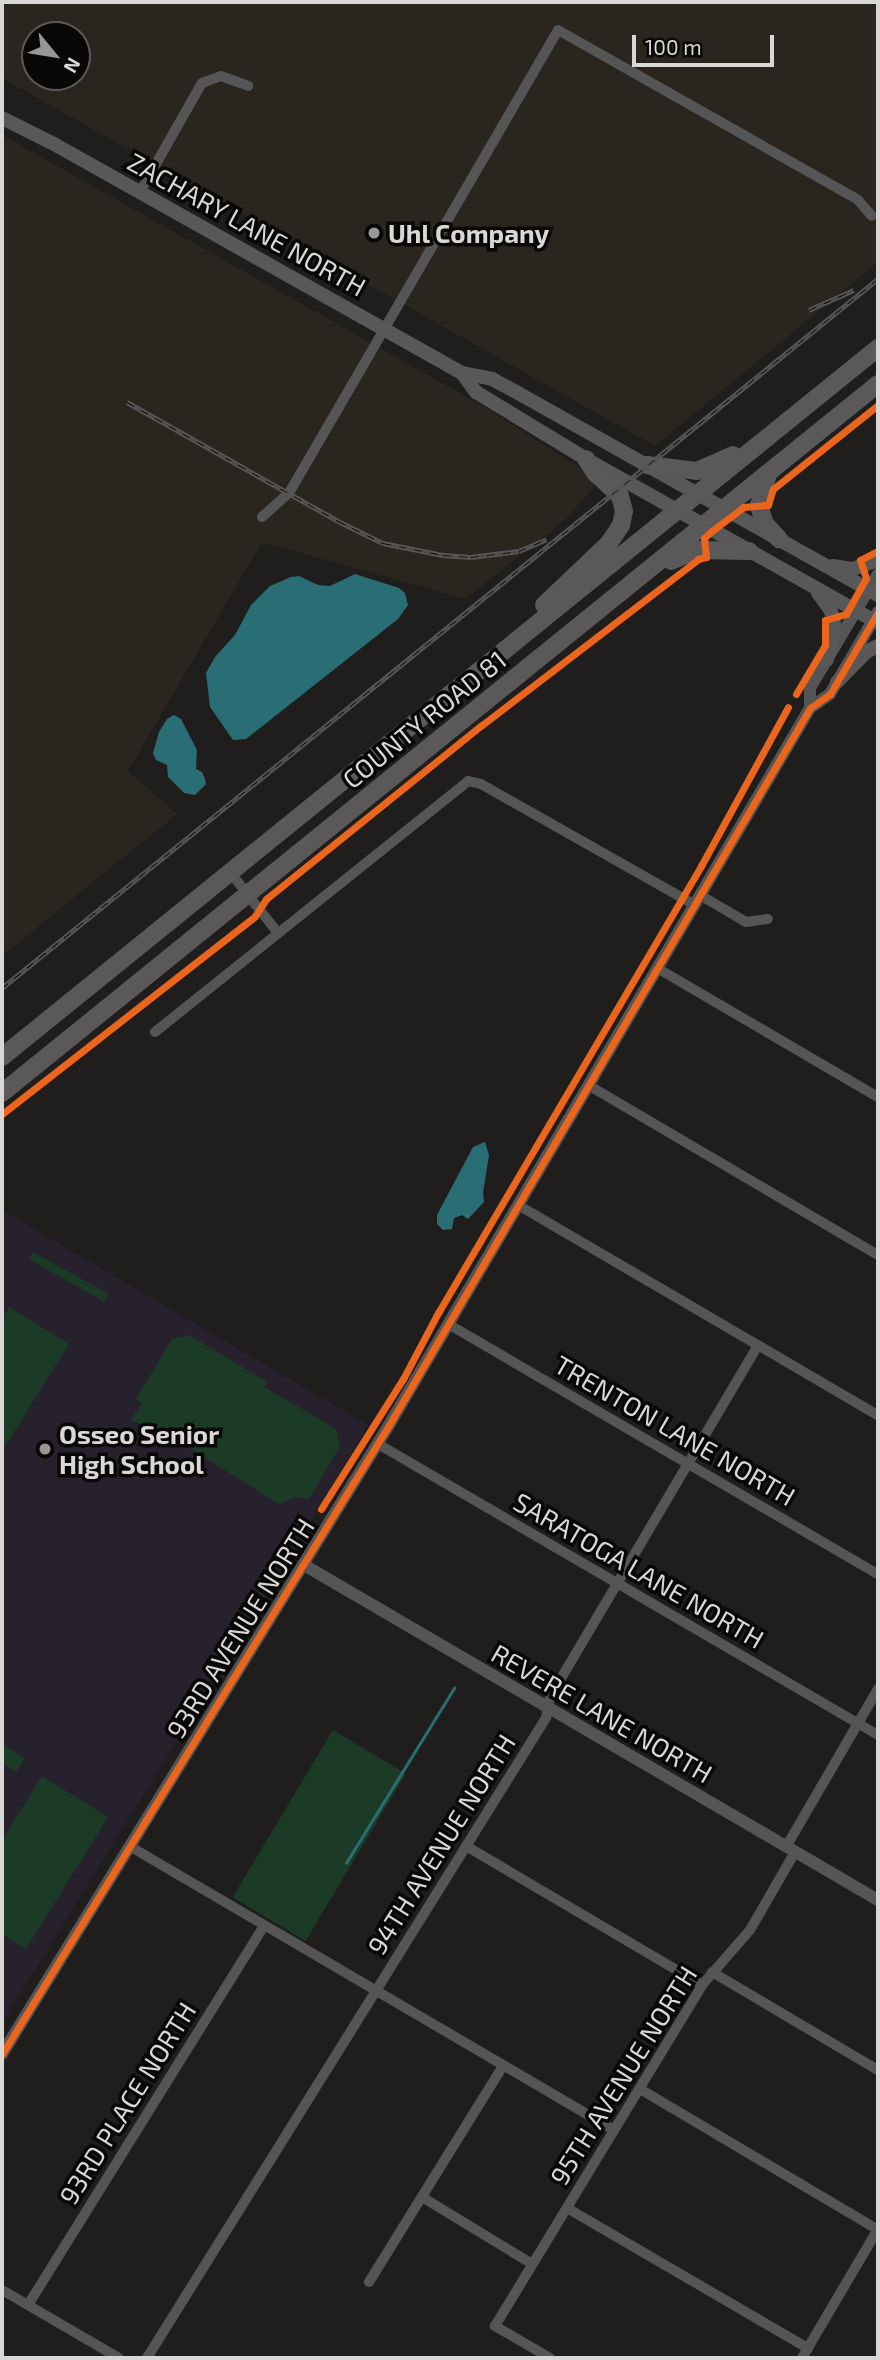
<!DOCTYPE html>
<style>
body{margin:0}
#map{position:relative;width:880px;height:2360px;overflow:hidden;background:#1f1e1d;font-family:"Exo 2",sans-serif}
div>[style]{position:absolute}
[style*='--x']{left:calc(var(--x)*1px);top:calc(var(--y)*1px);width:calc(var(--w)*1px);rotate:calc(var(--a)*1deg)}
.built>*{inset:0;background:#2b2520}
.education>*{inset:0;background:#27212e}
.green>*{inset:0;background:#1c3b27;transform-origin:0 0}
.water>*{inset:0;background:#296e74}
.stream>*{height:2.5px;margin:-1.25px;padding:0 1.25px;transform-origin:1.25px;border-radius:1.25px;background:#296e74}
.minor>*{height:10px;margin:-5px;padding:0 5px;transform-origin:5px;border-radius:5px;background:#555}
.tertiary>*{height:12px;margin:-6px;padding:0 6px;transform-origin:6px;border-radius:6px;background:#555}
.secondary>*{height:14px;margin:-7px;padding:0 7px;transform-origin:7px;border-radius:7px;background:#585858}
.trunk>*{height:18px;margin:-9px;padding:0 9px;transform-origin:9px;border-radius:9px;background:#5a5859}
.rail>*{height:5px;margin-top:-2.5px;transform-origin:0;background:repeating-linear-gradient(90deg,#090807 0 8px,#565554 0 16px);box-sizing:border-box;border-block:2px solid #565554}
.cycleway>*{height:7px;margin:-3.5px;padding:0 3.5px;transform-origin:3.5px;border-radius:3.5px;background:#eb651d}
.dots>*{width:19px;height:19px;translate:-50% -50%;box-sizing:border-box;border:4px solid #090807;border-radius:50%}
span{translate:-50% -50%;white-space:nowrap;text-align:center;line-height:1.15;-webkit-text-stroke:7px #090807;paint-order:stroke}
.street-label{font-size:26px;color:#dad8d7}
.poi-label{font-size:26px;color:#dad8d7;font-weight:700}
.left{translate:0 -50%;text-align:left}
.frame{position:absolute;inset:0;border:4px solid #dad8d7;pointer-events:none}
.north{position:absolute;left:21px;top:21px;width:70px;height:70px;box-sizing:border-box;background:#090807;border:2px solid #5d5b5a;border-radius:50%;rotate:120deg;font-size:19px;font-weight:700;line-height:28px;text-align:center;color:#dad8d7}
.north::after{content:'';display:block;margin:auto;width:24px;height:32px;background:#999796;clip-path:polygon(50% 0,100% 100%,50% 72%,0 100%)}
.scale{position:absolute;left:632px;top:35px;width:142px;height:32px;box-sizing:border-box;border:4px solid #dad8d7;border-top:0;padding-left:9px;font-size:21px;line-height:24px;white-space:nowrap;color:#dad8d7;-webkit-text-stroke:5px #090807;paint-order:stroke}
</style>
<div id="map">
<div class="built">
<i style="clip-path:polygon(evenodd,2px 2px,878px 2px,878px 262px,655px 446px,2px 78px,2px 2px,35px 35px,77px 35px,77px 77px,35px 77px,35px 35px)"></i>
<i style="clip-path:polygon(2px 135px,490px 410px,599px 481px,565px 520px,465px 599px,262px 542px,128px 771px,177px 814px,2px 956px)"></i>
</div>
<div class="education">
<i style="clip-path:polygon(2px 1210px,368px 1425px,274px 1584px,2px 2023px)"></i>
</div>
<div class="green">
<i style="clip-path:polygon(33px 1252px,109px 1294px,104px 1302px,29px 1259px)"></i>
<i style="clip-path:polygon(9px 1307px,69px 1344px,2px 1451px,2px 1319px)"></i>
<i style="clip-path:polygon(189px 1335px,267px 1382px,264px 1387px,336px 1429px,340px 1446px,309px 1499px,296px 1497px,279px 1504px,167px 1434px,131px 1420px,142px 1403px,136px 1399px,172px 1339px)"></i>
<i style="left:333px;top:1730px;width:85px;height:195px;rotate:31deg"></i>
<i style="clip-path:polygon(2px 1744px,25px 1758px,16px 1772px,2px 1763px)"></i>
<i style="clip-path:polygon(42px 1776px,108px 1817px,26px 1949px,2px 1934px,2px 1840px)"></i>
</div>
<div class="water">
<i style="clip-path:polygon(355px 574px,399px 588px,405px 593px,408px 605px,398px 619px,246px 739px,233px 740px,210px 707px,206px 673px,215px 657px,235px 635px,251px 605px,270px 586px,291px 577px,299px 576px,318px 585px,330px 586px)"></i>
<i style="clip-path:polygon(174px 715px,181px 719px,197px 750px,196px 769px,202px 772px,205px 779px,206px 784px,195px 795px,184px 793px,168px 777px,167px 765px,156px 760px,153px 753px,159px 732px,167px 719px)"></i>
<i style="clip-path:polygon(485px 1142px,489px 1155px,483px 1193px,484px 1202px,468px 1219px,462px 1215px,454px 1218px,452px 1229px,443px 1230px,437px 1224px,437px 1215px,473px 1147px)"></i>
</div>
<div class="stream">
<i style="--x:346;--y:1863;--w:206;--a:-58.3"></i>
</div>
<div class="minor">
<i style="--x:140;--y:192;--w:125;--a:-60.4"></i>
<i style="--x:202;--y:83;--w:20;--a:-20"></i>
<i style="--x:221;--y:76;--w:29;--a:20"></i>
<i style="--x:262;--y:517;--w:36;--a:-42"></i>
<i style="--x:289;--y:493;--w:535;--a:-59.84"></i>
<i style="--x:558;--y:30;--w:345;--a:29.5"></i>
<i style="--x:858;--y:200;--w:21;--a:49"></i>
<i style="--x:230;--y:872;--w:78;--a:51.8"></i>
<i style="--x:700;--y:895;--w:53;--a:30.4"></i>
<i style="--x:746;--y:922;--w:22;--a:-8"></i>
<i style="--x:657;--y:968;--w:256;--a:30.3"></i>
<i style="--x:155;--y:1032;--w:401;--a:-38.7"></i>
<i style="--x:468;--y:781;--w:13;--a:13"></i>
<i style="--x:481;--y:784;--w:246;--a:29.5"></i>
<i style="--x:588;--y:1085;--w:336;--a:30.4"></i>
<i style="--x:518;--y:1205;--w:417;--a:30.3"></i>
<i style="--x:448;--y:1324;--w:497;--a:30.2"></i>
<i style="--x:378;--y:1444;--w:579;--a:30.2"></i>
<i style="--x:466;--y:1846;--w:274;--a:30.5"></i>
<i style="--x:131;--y:1847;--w:560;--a:30.37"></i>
<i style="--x:786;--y:1847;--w:183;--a:-59.8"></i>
<i style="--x:712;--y:1972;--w:193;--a:30.6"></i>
<i style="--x:640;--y:2089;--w:277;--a:30.6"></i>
<i style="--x:422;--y:2197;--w:129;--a:31.3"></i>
<i style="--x:567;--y:2208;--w:279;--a:30.2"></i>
<i style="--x:369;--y:2282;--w:254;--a:-58.2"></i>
<i style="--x:2;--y:2290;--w:135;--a:30.2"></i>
<i style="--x:28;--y:2305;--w:446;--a:-58.1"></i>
<i style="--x:147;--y:2358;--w:754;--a:-58.06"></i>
<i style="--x:546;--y:1718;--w:21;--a:-79"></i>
<i style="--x:550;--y:1697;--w:409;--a:-59.4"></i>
<i style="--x:550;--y:2358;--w:64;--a:-149.8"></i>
<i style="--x:495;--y:2326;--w:399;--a:-58.7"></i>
<i style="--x:702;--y:1985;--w:73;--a:-48.9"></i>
<i style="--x:750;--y:1930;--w:90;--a:-60"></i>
<i style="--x:802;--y:2358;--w:150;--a:-59.5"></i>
</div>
<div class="tertiary">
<i style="--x:810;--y:708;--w:20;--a:-90"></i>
<i style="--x:810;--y:688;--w:133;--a:-59.2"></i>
<i style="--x:304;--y:1565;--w:665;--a:30.27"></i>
<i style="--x:2;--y:2054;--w:739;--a:-58.4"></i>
<i style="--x:389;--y:1425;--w:831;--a:-59.58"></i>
<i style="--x:810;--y:708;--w:24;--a:-35"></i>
<i style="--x:830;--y:694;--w:95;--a:-59.7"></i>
</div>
<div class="secondary">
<i style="--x:2;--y:118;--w:58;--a:26.6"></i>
<i style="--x:54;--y:144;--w:468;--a:29.3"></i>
<i style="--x:462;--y:373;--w:31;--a:11"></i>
<i style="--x:492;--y:379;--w:30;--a:28"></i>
<i style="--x:518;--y:393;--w:413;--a:29.3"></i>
<i style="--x:462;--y:373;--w:24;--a:54"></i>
<i style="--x:476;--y:392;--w:129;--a:31.3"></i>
<i style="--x:586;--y:459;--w:335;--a:29.3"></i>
<i style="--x:833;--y:566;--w:20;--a:9"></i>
<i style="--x:853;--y:569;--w:27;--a:-20"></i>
<i style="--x:818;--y:593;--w:22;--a:54"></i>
<i style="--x:831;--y:611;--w:16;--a:76"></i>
<i style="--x:835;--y:627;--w:34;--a:104"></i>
<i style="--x:837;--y:682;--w:42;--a:-46"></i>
<i style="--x:866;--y:652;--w:13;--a:-27"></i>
</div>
<div class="trunk">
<i style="--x:647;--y:465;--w:50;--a:6.8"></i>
<i style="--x:697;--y:471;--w:39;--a:-24"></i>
<i style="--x:768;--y:474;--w:33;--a:106"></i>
<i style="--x:759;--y:506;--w:19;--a:72"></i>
<i style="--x:765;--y:524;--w:21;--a:47"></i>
<i style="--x:671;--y:561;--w:28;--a:-23"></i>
<i style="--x:697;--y:550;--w:52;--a:1.1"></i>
<i style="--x:544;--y:605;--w:90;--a:-43.6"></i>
<i style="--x:609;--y:543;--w:22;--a:-56"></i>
<i style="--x:621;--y:525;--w:14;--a:-78"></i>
<i style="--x:624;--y:511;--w:16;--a:-105"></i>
<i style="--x:620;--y:496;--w:33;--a:-137"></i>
<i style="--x:596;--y:474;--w:18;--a:-124"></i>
<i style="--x:2;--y:1057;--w:1127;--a:-38.99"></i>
<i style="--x:2;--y:1093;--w:1127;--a:-38.99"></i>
</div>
<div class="rail">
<i style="--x:809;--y:310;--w:49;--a:-24"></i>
<i style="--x:127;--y:402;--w:242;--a:29.4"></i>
<i style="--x:338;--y:521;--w:50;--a:26.1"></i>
<i style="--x:383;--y:543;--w:61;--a:11.3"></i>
<i style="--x:443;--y:555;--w:28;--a:4"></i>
<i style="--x:471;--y:557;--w:48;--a:-7.1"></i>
<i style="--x:519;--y:551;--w:30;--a:-23"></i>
<i style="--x:2;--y:988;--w:1127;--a:-38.99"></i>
</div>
<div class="cycleway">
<i style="--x:796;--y:694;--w:57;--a:-59.4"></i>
<i style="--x:825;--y:645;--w:25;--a:-90"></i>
<i style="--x:825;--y:620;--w:22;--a:-16"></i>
<i style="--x:846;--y:614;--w:41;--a:-60.9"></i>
<i style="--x:866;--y:578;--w:19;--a:-108"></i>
<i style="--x:860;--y:560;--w:20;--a:-27"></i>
<i style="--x:2;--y:1114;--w:321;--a:-38"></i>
<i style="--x:255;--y:916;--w:20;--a:-57"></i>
<i style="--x:266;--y:899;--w:277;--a:-38.9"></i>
<i style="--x:482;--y:725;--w:272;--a:-37.5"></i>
<i style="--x:698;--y:559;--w:8;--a:-14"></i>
<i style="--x:706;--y:557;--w:19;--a:-96"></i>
<i style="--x:704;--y:538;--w:12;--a:-42"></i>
<i style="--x:713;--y:530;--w:38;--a:-37"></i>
<i style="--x:743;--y:507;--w:25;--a:-5"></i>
<i style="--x:768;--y:505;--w:17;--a:-73"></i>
<i style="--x:773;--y:489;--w:134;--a:-38.7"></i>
<i style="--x:321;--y:1509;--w:154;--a:-57.8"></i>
<i style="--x:403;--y:1379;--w:75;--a:-62.1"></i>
<i style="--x:438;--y:1313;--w:519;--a:-59.53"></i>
<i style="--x:701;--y:866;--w:181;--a:-61.3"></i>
<i style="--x:2;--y:2054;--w:739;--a:-58.4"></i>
<i style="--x:389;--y:1425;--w:831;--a:-59.58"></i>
<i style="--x:810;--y:708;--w:24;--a:-35"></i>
<i style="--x:830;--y:694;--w:95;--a:-59.7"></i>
</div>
<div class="dots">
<i style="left:374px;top:233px;background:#999796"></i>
<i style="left:45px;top:1449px;background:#999796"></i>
</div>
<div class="street-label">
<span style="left:247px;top:224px;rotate:29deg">ZACHARY LANE NORTH</span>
<span style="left:424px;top:719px;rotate:-39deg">COUNTY ROAD 81</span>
<span style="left:675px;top:1430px;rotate:30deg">TRENTON LANE NORTH</span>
<span style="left:639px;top:1570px;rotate:30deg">SARATOGA LANE NORTH</span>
<span style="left:240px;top:1628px;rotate:-58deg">93RD AVENUE NORTH</span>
<span style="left:602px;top:1713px;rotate:30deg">REVERE LANE NORTH</span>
<span style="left:441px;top:1844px;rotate:-58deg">94TH AVENUE NORTH</span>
<span style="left:623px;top:2075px;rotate:-58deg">95TH AVENUE NORTH</span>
<span style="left:127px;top:2103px;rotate:-58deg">93RD PLACE NORTH</span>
</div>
<div class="poi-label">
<span class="left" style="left:388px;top:233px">Uhl Company</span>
<span class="left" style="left:59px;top:1449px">Osseo Senior<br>High School</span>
</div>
<div class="frame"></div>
<div class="north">N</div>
<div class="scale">100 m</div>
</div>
